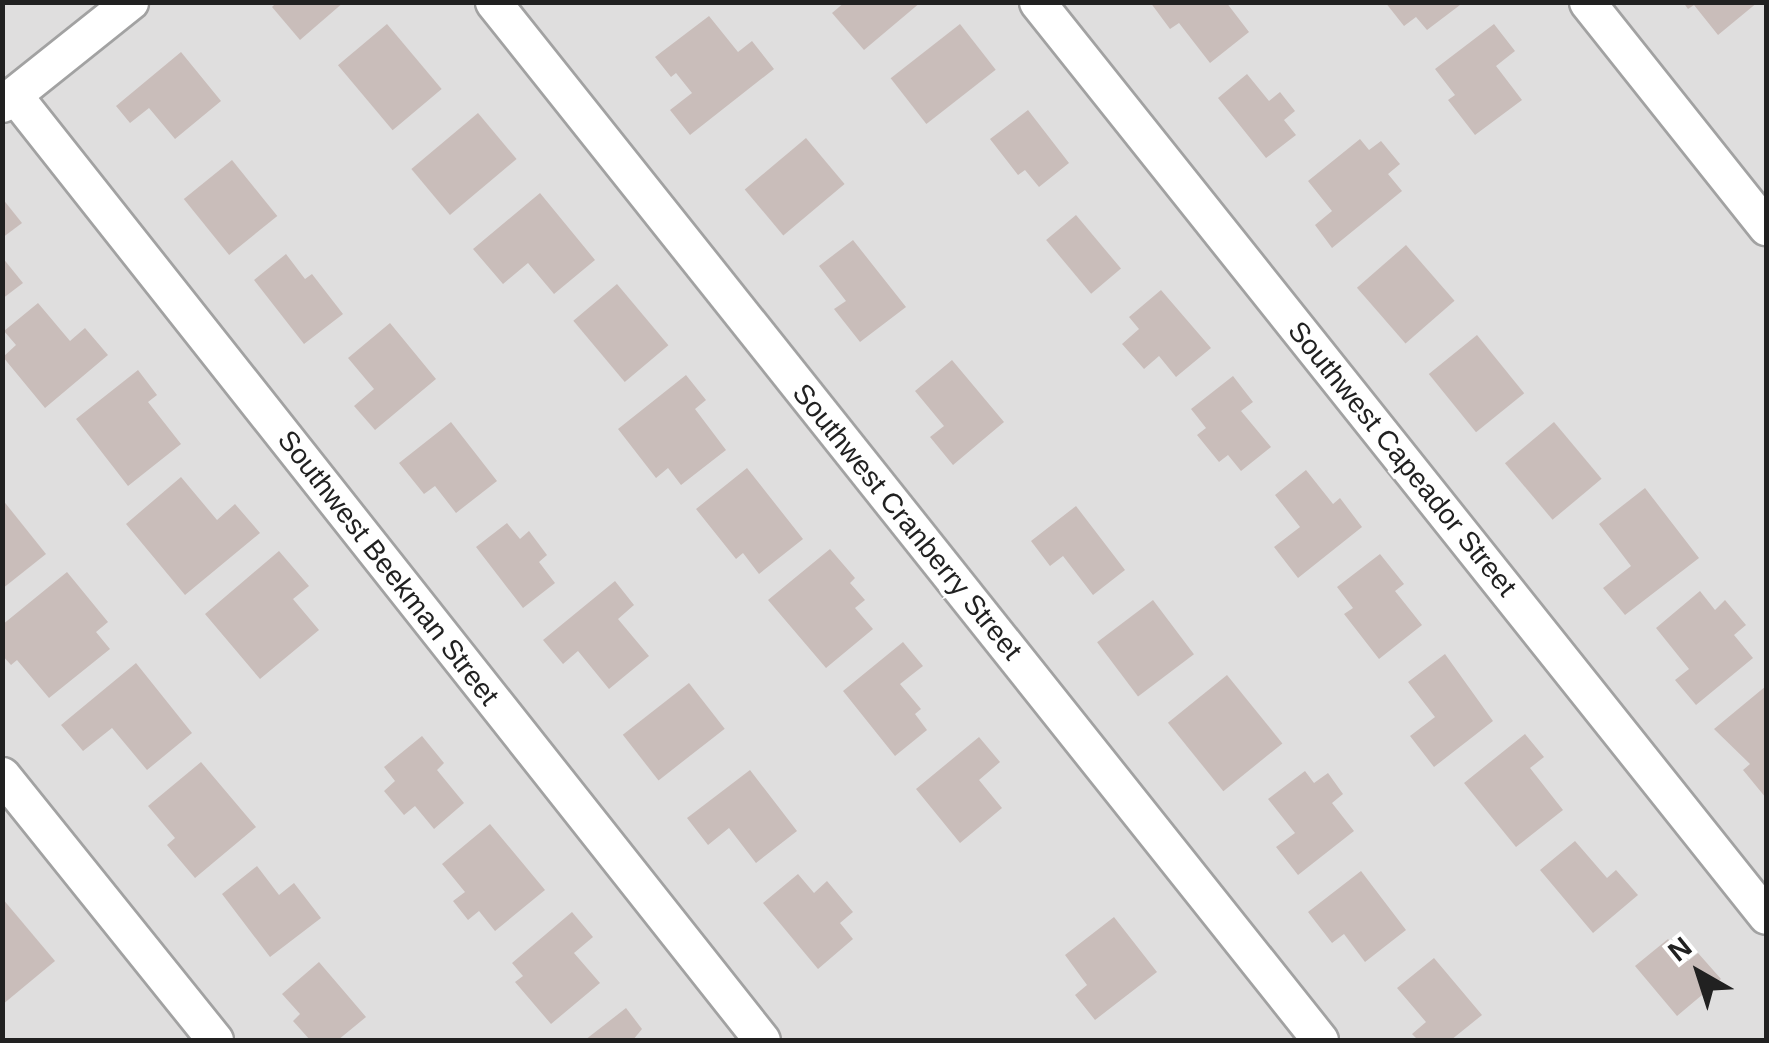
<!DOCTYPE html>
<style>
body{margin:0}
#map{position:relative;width:1769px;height:1043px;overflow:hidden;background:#f1ebe7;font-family:Arial,sans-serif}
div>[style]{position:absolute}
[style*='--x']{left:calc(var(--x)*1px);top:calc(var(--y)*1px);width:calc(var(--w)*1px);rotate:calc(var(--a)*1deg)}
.residential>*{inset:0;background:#dfdede;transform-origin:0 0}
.building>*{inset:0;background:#c9bdba;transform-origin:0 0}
.roads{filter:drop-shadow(2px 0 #a2a2a2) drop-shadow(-2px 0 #a2a2a2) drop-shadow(0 2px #a2a2a2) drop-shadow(0 -2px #a2a2a2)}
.street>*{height:35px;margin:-17.5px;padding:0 17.5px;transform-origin:17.5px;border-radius:17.5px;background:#fff}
span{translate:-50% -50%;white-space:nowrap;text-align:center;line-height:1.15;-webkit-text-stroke:8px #fff;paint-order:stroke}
.street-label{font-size:28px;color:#212121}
.frame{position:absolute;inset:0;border:5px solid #212121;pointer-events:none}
.north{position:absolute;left:1649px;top:923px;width:100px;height:100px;-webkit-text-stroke:8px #fff;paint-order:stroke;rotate:321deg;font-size:28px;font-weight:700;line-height:40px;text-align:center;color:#212121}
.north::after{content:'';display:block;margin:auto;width:35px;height:45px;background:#212121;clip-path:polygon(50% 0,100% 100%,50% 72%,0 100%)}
</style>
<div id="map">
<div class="residential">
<i style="left:3px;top:3px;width:1763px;height:1037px"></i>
</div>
<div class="building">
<i style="clip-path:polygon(277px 2px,344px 2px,300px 40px,272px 7px)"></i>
<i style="clip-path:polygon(845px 2px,921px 2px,864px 50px,832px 13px)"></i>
<i style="clip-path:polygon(1150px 2px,1226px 2px,1249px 32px,1210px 63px,1179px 23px,1170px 29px)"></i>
<i style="clip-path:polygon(1385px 2px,1458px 2px,1460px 5px,1427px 30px,1416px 17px,1404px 26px)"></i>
<i style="clip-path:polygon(1683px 2px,1758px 2px,1718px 35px,1694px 5px,1688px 9px)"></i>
<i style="clip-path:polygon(709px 16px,738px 52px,752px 41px,774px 69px,690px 135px,670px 110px,692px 93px,676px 73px,671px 77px,655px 57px)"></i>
<i style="left:387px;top:24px;width:85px;height:64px;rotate:50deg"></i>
<i style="left:960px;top:24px;width:58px;height:88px;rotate:52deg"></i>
<i style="clip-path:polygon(1494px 24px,1515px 51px,1496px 66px,1522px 100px,1475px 135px,1448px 100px,1455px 95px,1435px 69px)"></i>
<i style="clip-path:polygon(181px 52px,221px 101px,175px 139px,149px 108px,130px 123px,116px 106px)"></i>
<i style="clip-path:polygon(1247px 74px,1269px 101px,1280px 92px,1295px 111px,1284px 120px,1296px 135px,1266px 158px,1218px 98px)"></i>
<i style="clip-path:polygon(1028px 110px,1069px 163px,1039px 187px,1025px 170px,1018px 175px,990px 139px)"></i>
<i style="left:478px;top:113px;width:60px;height:87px;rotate:50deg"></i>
<i style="left:806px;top:138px;width:60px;height:80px;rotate:50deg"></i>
<i style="clip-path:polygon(1360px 139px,1369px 150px,1381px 141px,1400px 164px,1388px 174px,1402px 191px,1332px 248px,1315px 225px,1332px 211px,1308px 181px)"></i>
<i style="left:232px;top:160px;width:72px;height:62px;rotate:51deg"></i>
<i style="clip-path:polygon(540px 193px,595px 260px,554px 294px,528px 263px,503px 284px,473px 249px)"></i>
<i style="clip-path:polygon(2px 198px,22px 223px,2px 238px)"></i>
<i style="left:1076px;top:215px;width:70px;height:39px;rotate:50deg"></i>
<i style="clip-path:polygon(853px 240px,906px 307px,860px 342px,834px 309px,846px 301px,819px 266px)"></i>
<i style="left:1406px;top:245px;width:74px;height:65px;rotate:49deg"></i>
<i style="clip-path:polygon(286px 254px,305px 279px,312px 274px,343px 314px,304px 344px,254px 280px)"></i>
<i style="clip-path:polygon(2px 257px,23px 283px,2px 299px)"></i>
<i style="left:617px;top:284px;width:80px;height:57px;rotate:50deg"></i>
<i style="clip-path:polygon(1161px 290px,1211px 348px,1176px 377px,1159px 356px,1144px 369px,1122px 344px,1139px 329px,1129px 317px)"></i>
<i style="clip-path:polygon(38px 303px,70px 341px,85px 328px,108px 355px,45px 408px,3px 357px,16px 345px,4px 331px)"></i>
<i style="clip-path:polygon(390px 323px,436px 379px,375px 430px,354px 406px,374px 389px,348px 358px)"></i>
<i style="left:1477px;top:335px;width:75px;height:62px;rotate:51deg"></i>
<i style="clip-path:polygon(952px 360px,1004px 422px,953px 465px,930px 437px,944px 426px,915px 391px)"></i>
<i style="clip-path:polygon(138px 370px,157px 395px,148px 402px,181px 444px,128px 486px,76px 419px)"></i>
<i style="clip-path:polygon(686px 375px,706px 400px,695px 409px,726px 450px,681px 485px,668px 468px,656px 478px,618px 429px)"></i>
<i style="clip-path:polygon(1233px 376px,1253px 402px,1241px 411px,1271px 447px,1241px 471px,1228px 455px,1219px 462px,1197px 435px,1206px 428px,1191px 409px)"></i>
<i style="clip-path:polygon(451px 422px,497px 481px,456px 513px,435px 486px,424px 494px,399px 463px)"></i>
<i style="left:1554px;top:422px;width:74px;height:64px;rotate:50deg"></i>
<i style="clip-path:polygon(747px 468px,803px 539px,759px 574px,743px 553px,736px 559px,696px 509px)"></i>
<i style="clip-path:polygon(1306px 470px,1333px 504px,1340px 498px,1362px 527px,1298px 578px,1274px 547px,1300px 527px,1275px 495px)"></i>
<i style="clip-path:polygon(181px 477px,217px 520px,235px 504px,260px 533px,185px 595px,126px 524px)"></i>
<i style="clip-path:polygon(1645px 488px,1699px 558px,1625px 615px,1603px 588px,1631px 566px,1599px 524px)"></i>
<i style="clip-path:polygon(2px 499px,46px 554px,2px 589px)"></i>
<i style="clip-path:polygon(1076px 506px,1125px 570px,1093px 595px,1063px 556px,1050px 566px,1031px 541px)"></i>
<i style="clip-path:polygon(507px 523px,520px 539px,529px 531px,547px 555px,539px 562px,555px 583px,523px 608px,476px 547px)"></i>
<i style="clip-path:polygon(830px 549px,855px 578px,850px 583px,865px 600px,855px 608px,873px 629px,826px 668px,768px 600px)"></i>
<i style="clip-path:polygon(279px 551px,309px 586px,293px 599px,319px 630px,260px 679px,205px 614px)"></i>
<i style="clip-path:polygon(1380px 554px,1404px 584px,1395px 591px,1422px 625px,1379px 659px,1344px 614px,1353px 608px,1337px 587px)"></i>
<i style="clip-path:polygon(67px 572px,108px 622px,96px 632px,110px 649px,49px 698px,17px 660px,11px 665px,2px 655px,2px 625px)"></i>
<i style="clip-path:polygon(615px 581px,634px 605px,618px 619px,649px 656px,609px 689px,578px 651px,563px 664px,543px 640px)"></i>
<i style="clip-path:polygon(1700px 591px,1715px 610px,1725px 600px,1746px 625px,1734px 635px,1753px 658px,1696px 705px,1675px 680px,1689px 669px,1656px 628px)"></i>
<i style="left:1153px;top:600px;width:68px;height:70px;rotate:53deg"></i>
<i style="clip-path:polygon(903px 642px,923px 666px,900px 684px,921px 709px,915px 714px,927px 730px,895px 756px,843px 691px)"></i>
<i style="clip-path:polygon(1445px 654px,1493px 721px,1434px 767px,1410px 736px,1435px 717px,1408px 682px)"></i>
<i style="clip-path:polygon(136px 663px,192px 733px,147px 770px,112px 728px,83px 751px,61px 725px)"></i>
<i style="left:1227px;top:675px;width:88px;height:76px;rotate:51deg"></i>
<i style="left:689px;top:683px;width:58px;height:84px;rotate:52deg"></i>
<i style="clip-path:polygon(1766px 686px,1766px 798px,1743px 770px,1750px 764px,1714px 729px)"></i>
<i style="clip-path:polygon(1525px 734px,1544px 757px,1530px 768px,1563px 810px,1516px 847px,1464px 783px)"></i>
<i style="clip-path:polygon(422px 736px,444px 763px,437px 770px,464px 803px,434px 829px,415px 806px,404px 815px,384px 791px,395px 781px,384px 767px)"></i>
<i style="clip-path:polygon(979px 737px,1000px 762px,979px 780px,1002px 808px,960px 843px,916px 789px)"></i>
<i style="clip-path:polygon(201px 762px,256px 827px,195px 878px,167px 845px,175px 838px,148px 806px)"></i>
<i style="clip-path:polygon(750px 770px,797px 831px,756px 863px,729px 828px,708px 845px,687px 818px)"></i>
<i style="clip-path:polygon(1305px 771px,1314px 783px,1328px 773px,1343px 794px,1332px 803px,1354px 831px,1298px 875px,1276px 847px,1295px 833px,1268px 799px)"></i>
<i style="clip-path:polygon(490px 824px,545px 890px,495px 931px,479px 911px,468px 920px,453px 901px,465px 892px,442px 864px)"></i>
<i style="clip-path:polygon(1575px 841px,1607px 878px,1616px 870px,1638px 895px,1593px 933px,1540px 870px)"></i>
<i style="clip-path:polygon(257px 866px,279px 895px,294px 883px,321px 918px,270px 957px,222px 894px)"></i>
<i style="clip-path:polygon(1361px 871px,1406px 930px,1365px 962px,1344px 934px,1332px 943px,1308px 912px)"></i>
<i style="clip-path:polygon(798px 874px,814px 893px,827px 881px,853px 912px,840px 923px,853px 939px,818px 969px,763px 903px)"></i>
<i style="clip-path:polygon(2px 898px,55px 961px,2px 1005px)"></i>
<i style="clip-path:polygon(572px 912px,593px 937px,574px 953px,600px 983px,551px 1024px,515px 982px,523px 976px,512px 963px)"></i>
<i style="clip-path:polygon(1114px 917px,1157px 972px,1095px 1020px,1075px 995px,1087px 985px,1065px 955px)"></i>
<i style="clip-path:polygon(1668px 939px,1688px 961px,1698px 953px,1721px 979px,1677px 1016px,1635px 966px)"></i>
<i style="clip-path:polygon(1434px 958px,1482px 1015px,1451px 1040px,1418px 1040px,1412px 1034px,1426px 1022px,1397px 988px)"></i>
<i style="clip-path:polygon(319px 962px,366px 1017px,338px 1040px,310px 1040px,293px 1021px,300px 1014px,282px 994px)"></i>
<i style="clip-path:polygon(626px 1008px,642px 1029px,633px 1040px,585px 1040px)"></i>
</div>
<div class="roads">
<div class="street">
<i style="--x:493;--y:2;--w:1327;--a:51.45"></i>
<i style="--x:1037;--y:2;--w:1169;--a:51.42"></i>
<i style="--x:1587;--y:2;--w:288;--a:51.5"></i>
<i style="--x:14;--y:95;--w:1205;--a:51.64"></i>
<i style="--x:2;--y:104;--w:164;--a:-38.6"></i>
<i style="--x:2;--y:775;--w:340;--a:51.2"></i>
</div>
</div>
<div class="street-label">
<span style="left:1402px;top:459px;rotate:51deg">Southwest Capeador Street</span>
<span style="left:907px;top:522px;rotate:51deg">Southwest Cranberry Street</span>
<span style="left:388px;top:568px;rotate:52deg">Southwest Beekman Street</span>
</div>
<div class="frame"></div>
<div class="north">N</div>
</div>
